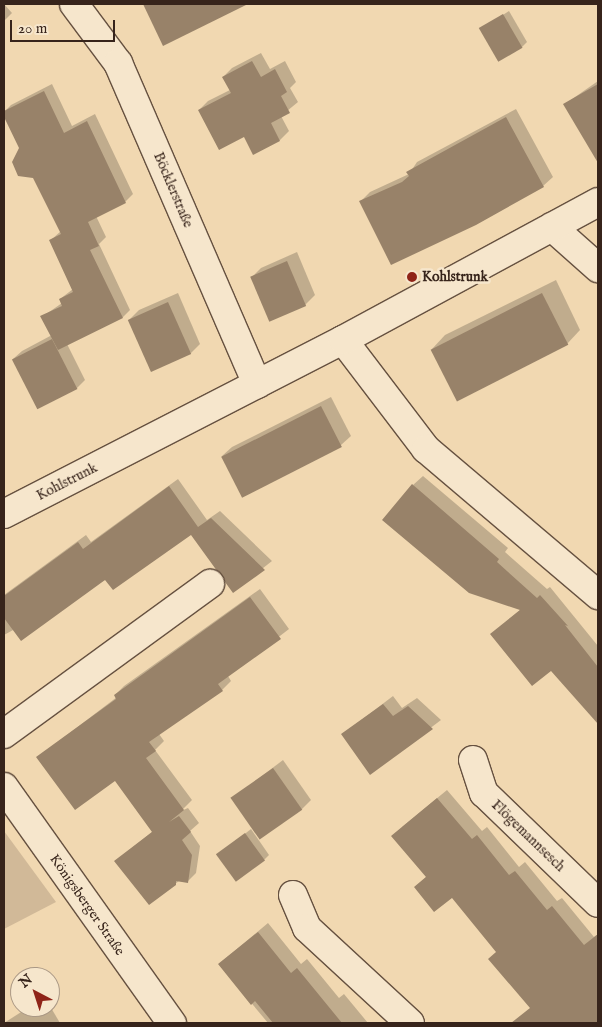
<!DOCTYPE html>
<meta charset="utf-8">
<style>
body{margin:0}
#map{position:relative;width:602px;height:1027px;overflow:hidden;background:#f1d8b1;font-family:"IM FELL English",serif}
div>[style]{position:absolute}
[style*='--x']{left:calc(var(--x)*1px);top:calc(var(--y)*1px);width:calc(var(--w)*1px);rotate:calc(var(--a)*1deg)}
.green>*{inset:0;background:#d1b998}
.shadow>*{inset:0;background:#0003}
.building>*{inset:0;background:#988269;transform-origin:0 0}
.roads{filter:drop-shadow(1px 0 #665140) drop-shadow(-1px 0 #665140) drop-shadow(0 1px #665140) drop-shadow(0 -1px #665140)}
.minor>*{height:28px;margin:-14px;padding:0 14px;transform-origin:14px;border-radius:14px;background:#f6e6cc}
.dots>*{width:14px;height:14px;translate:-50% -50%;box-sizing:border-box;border:2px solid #f6e6cc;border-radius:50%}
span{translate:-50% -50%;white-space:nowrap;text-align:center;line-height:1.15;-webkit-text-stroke:5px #f6e6cc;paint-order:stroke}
.street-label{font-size:14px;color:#37241b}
.poi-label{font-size:14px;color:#37241b;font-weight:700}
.left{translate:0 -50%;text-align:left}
.frame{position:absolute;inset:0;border:5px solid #37241b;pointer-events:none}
.north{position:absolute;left:10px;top:967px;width:50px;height:50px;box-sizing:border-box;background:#f6e6cc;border:1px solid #aa9885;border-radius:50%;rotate:320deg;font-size:14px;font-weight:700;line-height:20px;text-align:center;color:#37241b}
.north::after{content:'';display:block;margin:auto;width:18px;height:22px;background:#8f2418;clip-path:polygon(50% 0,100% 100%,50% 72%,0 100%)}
.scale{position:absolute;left:10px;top:20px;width:105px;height:22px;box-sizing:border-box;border:2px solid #37241b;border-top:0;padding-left:6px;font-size:15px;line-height:18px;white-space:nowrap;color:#37241b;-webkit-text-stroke:4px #f6e6cc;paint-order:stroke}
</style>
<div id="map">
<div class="green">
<i style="clip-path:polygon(4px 831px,56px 902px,4px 929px)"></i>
</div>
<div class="shadow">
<i style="clip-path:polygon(4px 4px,12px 13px,4px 21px)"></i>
<i style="clip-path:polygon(147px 4px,216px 4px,220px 12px,145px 6px)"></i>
<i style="clip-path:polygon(509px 11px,527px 42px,522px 47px,481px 29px)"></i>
<i style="clip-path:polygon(261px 53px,270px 69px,285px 61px,296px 82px,290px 88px,298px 102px,281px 116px,289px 131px,280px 140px,254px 153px,244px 135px,199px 110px,208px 101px,230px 90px,223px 77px,232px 68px)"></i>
<i style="clip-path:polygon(598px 81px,598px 154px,595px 156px,565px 104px)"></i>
<i style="clip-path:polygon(52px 84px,72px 126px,95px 114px,133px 194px,125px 202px,96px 216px,106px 237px,99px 244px,130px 310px,123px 317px,67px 344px,85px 380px,77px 388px,38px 408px,13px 359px,22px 351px,52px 335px,42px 317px,62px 303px,60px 299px,73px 289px,51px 240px,61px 231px,4px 112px,11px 105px)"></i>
<i style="clip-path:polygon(516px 109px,553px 177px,543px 186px,361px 201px,370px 192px,409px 174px,417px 162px)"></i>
<i style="clip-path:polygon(297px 252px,315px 295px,305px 305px,252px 277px,261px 268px)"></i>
<i style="clip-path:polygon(556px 280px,580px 330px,567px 344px,432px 349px,445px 335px)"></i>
<i style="clip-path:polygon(178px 293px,200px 344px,191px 353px,129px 320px,139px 310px)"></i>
<i style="clip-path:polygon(331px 397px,351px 436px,341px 445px,242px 496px,222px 456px,232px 447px)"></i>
<i style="clip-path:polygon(423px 476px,508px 548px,505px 552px,547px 589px,550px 587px,598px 646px,598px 711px,551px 669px,492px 634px,521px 609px,413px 485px)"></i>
<i style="clip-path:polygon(178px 479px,207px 520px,220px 511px,272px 561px,234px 591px,191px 533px,4px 635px,4px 595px,86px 535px,91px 542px)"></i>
<i style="clip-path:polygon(260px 589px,289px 629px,228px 676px,231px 681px,222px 690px,159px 734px,164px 741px,155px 750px,192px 800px,181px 811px,188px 808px,199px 823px,190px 831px,200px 846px,196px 873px,187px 882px,179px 881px,175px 884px,116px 861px,153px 831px,115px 779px,38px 757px,117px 697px,115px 695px,124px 686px)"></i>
<i style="clip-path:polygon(393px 696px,402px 708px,417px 698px,441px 720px,371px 773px,343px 734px)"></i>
<i style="clip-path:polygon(283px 760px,311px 800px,302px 809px,233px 798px)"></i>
<i style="clip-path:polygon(447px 790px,482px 831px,487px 827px,519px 867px,525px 862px,557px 901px,562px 898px,594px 937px,598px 934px,598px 1023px,561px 1023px,452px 896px,415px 887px,427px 876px,402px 827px)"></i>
<i style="clip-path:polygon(251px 829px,269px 855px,264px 860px,218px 855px)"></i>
<i style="clip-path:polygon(268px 923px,301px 964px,307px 959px,339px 998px,344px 994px,368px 1023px,268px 1023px,219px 964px)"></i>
<i style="clip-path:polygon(50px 1006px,60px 1023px,4px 1023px,29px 1007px)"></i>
</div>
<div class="building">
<i style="clip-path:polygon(143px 4px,248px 4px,163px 46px)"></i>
<i style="left:503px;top:14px;width:39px;height:28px;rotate:60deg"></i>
<i style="clip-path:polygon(252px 61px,261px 77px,275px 69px,287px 92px,281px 96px,290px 113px,271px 123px,280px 141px,253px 155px,244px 137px,219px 150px,198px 110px,231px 93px,222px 77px)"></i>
<i style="clip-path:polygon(598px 84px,598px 163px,563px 104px)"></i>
<i style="clip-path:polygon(44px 91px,64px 133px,87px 121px,126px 203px,88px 222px,99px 246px,90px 250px,123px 318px,58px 350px,40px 316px,62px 306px,59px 299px,73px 292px,49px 240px,61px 234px,33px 178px,18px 176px,12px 162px,19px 148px,4px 117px,4px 111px)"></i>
<i style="clip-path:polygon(506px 117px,544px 187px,476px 225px,391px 265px,359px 201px,402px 182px,409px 176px,406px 172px)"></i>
<i style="left:287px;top:261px;width:49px;height:40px;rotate:67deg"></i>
<i style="left:542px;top:293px;width:58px;height:125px;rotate:63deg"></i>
<i style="left:168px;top:302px;width:57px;height:44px;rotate:66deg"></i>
<i style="left:52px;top:339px;width:56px;height:45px;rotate:63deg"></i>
<i style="left:321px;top:406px;width:46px;height:112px;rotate:63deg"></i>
<i style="clip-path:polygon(412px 484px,499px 559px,497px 562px,537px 598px,540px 595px,568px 626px,565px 625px,598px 667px,598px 724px,551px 671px,532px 686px,490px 634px,520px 610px,469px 593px,382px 520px)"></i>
<i style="clip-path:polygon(169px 486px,198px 527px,211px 518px,265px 570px,233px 593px,191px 535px,113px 590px,105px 580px,21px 641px,4px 618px,4px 596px,78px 542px,83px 549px)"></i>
<i style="clip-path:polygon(250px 597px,281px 639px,218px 684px,223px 691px,149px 742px,156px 751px,146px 758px,184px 810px,169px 822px,179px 816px,191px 832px,182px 840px,192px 855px,188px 883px,176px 881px,176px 885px,149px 905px,114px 861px,152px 832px,115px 781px,75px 810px,36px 757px,116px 699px,114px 695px)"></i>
<i style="clip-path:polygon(383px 704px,393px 716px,408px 706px,433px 729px,370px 775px,341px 734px)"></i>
<i style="left:273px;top:768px;width:51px;height:52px;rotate:55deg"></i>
<i style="clip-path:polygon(437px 798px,472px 839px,477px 835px,509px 875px,515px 871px,547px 910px,552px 906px,584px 945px,598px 934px,598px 1023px,511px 1023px,530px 1008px,488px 959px,496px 952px,452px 898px,434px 912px,414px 887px,426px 877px,391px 836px)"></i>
<i style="left:245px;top:833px;width:34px;height:36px;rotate:54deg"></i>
<i style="clip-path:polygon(258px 932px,291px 973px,297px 968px,342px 1023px,273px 1023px,255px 1001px,251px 1005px,218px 964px)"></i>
</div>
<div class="roads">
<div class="minor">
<i style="--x:74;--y:4;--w:74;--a:53.3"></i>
<i style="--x:118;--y:63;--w:350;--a:66.6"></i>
<i style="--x:552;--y:227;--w:62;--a:41.7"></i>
<i style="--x:343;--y:340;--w:137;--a:52.7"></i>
<i style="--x:426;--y:449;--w:226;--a:40.3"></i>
<i style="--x:4;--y:514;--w:381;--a:-27.2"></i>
<i style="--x:343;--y:340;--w:290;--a:-28.4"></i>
<i style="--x:4;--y:734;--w:255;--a:-36.1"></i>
<i style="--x:473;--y:760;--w:35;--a:72"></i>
<i style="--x:484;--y:793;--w:158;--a:44"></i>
<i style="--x:4;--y:787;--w:290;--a:54.6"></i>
<i style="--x:293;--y:895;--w:36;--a:67"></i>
<i style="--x:307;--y:928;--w:140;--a:42.7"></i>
</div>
</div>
<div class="dots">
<i style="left:412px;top:277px;background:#8f2418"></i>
</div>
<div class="street-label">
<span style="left:173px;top:190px;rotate:67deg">Böcklerstraße</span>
<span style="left:67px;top:482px;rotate:-27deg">Kohlstrunk</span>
<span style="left:528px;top:836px;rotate:44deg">Flögemannsesch</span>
<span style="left:87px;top:905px;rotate:55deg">Königsberger Straße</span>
</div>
<div class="poi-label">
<span class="left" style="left:422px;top:277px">Kohlstrunk</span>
</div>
<div class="frame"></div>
<div class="north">N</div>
<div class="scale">20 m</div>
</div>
